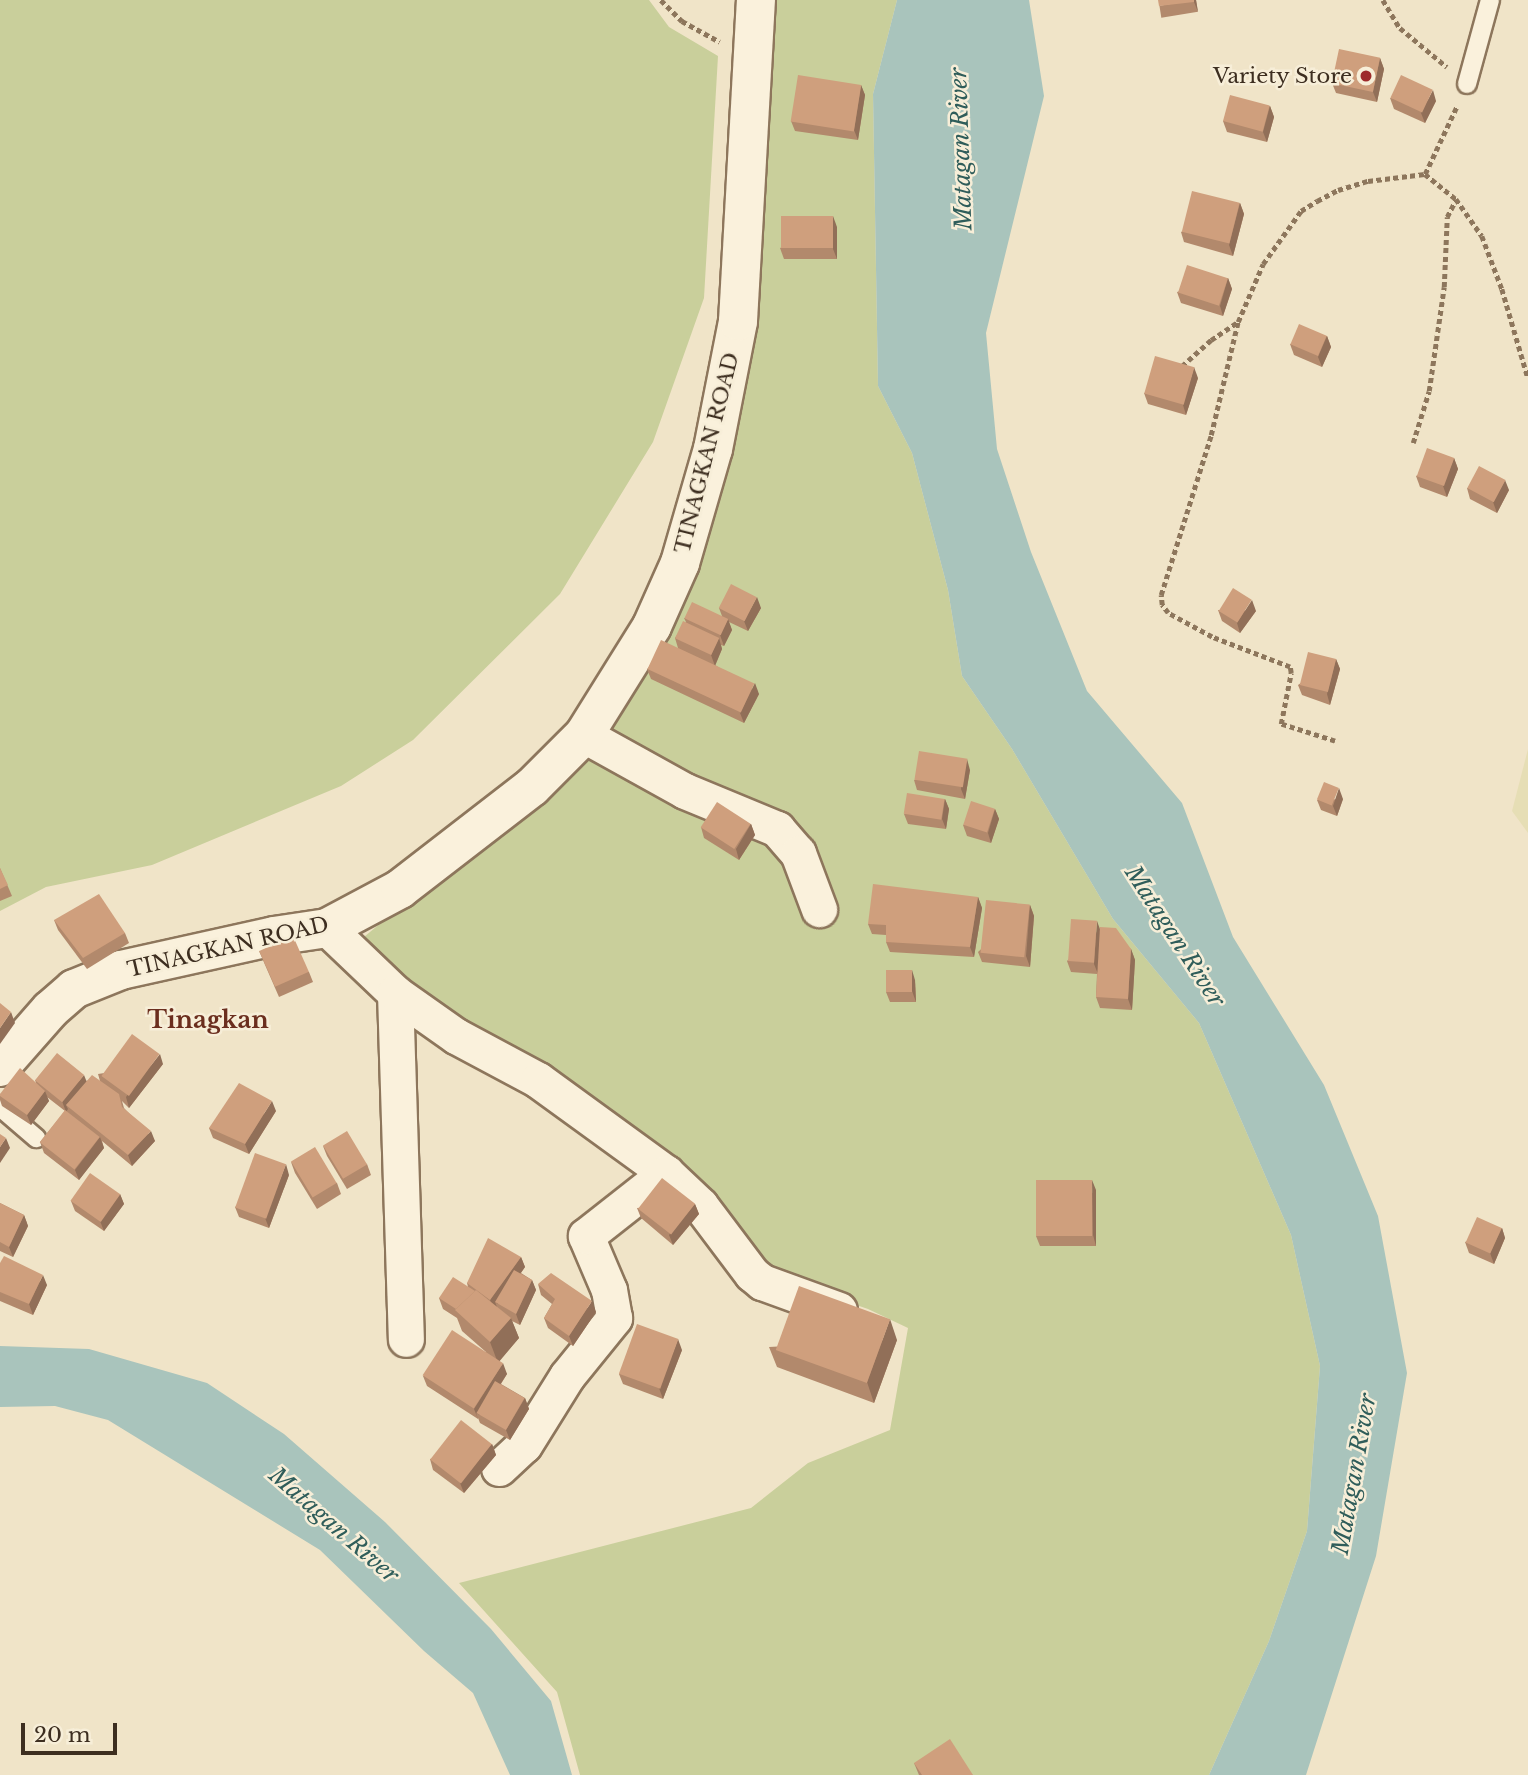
<!DOCTYPE html>
<style>
body{margin:0}
#map{position:relative;width:1528px;height:1775px;overflow:hidden;background:#f0e4c8;font-family:"Libre Baskerville",serif}
div>[style]{position:absolute}
[style*='--x']{left:calc(var(--x)*1px);top:calc(var(--y)*1px);width:calc(var(--w)*1px);rotate:calc(var(--a)*1deg)}
.farmland>*{inset:0;background:#e6deb5}
.green>*{inset:0;background:#c9cf9b}
.water>*{inset:0;background:#a9c4bc}
.path>*{height:4.5px;margin-top:-2.25px;transform-origin:0;background:repeating-linear-gradient(90deg,#8d765c 0 5px,transparent 0 8.5px)}
.roads{filter:drop-shadow(2px 0 #8d765c) drop-shadow(-2px 0 #8d765c) drop-shadow(0 2px #8d765c) drop-shadow(0 -2px #8d765c)}
.lane>*{height:18px;margin:-9px;padding:0 9px;transform-origin:9px;border-radius:9px;background:#faf1dc}
.street>*{height:35px;margin:-17.5px;padding:0 17.5px;transform-origin:17.5px;border-radius:17.5px;background:#faf1dc}
.secondary>*{height:38px;margin:-19px;padding:0 19px;transform-origin:19px;border-radius:19px;background:#faf1dc}
.wall>*{inset:0;background:#b2896c;transform-origin:0 0}
.shaded-wall>*{inset:0;background:#916f58}
.building>*{inset:0;background:#cf9f7d;transform-origin:0 0}
.dots>*{width:19px;height:19px;translate:-50% -50%;box-sizing:border-box;border:4px solid #f7eed8;border-radius:50%}
span{translate:-50% -50%;white-space:nowrap;text-align:center;line-height:1.15;-webkit-text-stroke:5px #f7eed8;paint-order:stroke}
.poi-label{font-size:21px;color:#3d2e20}
.right{translate:-100% -50%;text-align:right}
.street-label{font-size:21px;color:#3d2e20}
.water-label{font-size:23px;color:#2f5d5a;font-style:italic}
.quarter-label{font-size:24px;color:#6b2e1e;font-weight:700}
.scale{position:absolute;left:21px;top:1723px;width:96px;height:32px;box-sizing:border-box;border:4px solid #3d2e20;border-top:0;padding-left:9px;font-size:21px;line-height:24px;white-space:nowrap;color:#3d2e20;-webkit-text-stroke:5px #f7eed8;paint-order:stroke}
</style>
<div id="map">
<div class="farmland">
<i style="clip-path:polygon(1528px 749px,1528px 833px,1512px 811px)"></i>
</div>
<div class="green">
<i style="clip-path:polygon(0 0,649px 0,669px 27px,718px 56px,704px 298px,653px 442px,560px 594px,413px 740px,341px 786px,152px 865px,46px 887px,0 911px)"></i>
<i style="clip-path:polygon(775px 0,897px 0,873px 94px,878px 386px,912px 453px,948px 590px,962px 676px,1012px 749px,1113px 919px,1199px 1023px,1291px 1235px,1320px 1366px,1307px 1531px,1269px 1641px,1209px 1775px,580px 1775px,557px 1692px,459px 1583px,751px 1508px,808px 1463px,890px 1430px,908px 1328px,868px 1309px,769px 1275px,358px 942px,589px 749px,683px 601px,727px 472px,749px 333px)"></i>
</div>
<div class="water">
<i style="clip-path:polygon(897px 0,1029px 0,1044px 96px,986px 333px,997px 449px,1031px 552px,1087px 691px,1182px 803px,1233px 937px,1324px 1085px,1378px 1216px,1407px 1373px,1376px 1556px,1306px 1775px,1209px 1775px,1269px 1641px,1307px 1531px,1320px 1366px,1291px 1235px,1199px 1023px,1113px 919px,1012px 749px,962px 676px,948px 590px,912px 453px,878px 386px,873px 94px)"></i>
<i style="clip-path:polygon(0 1346px,89px 1349px,207px 1383px,284px 1434px,385px 1522px,491px 1629px,551px 1701px,572px 1775px,510px 1775px,473px 1693px,424px 1651px,320px 1550px,108px 1420px,55px 1406px,0 1407px)"></i>
</div>
<div class="path">
<i style="--x:661;--y:0;--w:30;--a:45"></i>
<i style="--x:682;--y:21;--w:43;--a:28.9"></i>
<i style="--x:1383;--y:0;--w:33;--a:59"></i>
<i style="--x:1400;--y:28;--w:61;--a:39.7"></i>
<i style="--x:1425;--y:174;--w:40;--a:39"></i>
<i style="--x:1456;--y:199;--w:45;--a:54.9"></i>
<i style="--x:1482;--y:236;--w:57;--a:69.3"></i>
<i style="--x:1502;--y:289;--w:93;--a:73.7"></i>
<i style="--x:1182;--y:366;--w:39;--a:-42"></i>
<i style="--x:1211;--y:340;--w:32;--a:-34"></i>
<i style="--x:1413;--y:443;--w:54;--a:-72.9"></i>
<i style="--x:1429;--y:391;--w:105;--a:-81.8"></i>
<i style="--x:1444;--y:287;--w:70;--a:-87.5"></i>
<i style="--x:1447;--y:217;--w:20;--a:-63"></i>
<i style="--x:1335;--y:741;--w:57;--a:-162.5"></i>
<i style="--x:1281;--y:724;--w:52;--a:-78.9"></i>
<i style="--x:1291;--y:673;--w:6;--a:-99"></i>
<i style="--x:1290;--y:667;--w:84;--a:-159"></i>
<i style="--x:1212;--y:637;--w:50;--a:-151.4"></i>
<i style="--x:1168;--y:613;--w:10;--a:-127"></i>
<i style="--x:1162;--y:605;--w:10;--a:-96"></i>
<i style="--x:1161;--y:595;--w:168;--a:-72.6"></i>
<i style="--x:1211;--y:435;--w:116;--a:-76.6"></i>
<i style="--x:1238;--y:322;--w:63;--a:-66.7"></i>
<i style="--x:1263;--y:264;--w:65;--a:-54.4"></i>
<i style="--x:1301;--y:211;--w:19;--a:-32"></i>
<i style="--x:1317;--y:201;--w:24;--a:-28"></i>
<i style="--x:1338;--y:190;--w:31;--a:-17"></i>
<i style="--x:1368;--y:181;--w:57;--a:-7"></i>
<i style="--x:1425;--y:174;--w:75;--a:-64.8"></i>
</div>
<div class="roads">
<div class="lane">
<i style="--x:1467;--y:84;--w:87;--a:-74.7"></i>
<i style="--x:0;--y:1107;--w:48;--a:40.7"></i>
</div>
<div class="street">
<i style="--x:584;--y:735;--w:115;--a:29"></i>
<i style="--x:685;--y:791;--w:100;--a:22.4"></i>
<i style="--x:777;--y:829;--w:32;--a:49"></i>
<i style="--x:798;--y:853;--w:60;--a:69.4"></i>
<i style="--x:327;--y:928;--w:94;--a:43.7"></i>
<i style="--x:395;--y:993;--w:346;--a:88.2"></i>
<i style="--x:395;--y:993;--w:75;--a:35.2"></i>
<i style="--x:456;--y:1036;--w:93;--a:28.2"></i>
<i style="--x:538;--y:1080;--w:158;--a:36"></i>
<i style="--x:666;--y:1173;--w:47;--a:43.3"></i>
<i style="--x:700;--y:1205;--w:86;--a:53"></i>
<i style="--x:752;--y:1274;--w:13;--a:39"></i>
<i style="--x:762;--y:1282;--w:82;--a:20"></i>
<i style="--x:499;--y:1468;--w:34;--a:-43"></i>
<i style="--x:524;--y:1445;--w:81;--a:-58.1"></i>
<i style="--x:567;--y:1376;--w:75;--a:-51"></i>
<i style="--x:614;--y:1318;--w:28;--a:-100"></i>
<i style="--x:609;--y:1290;--w:59;--a:-113.1"></i>
<i style="--x:586;--y:1236;--w:102;--a:-38.2"></i>
</div>
<div class="secondary">
<i style="--x:0;--y:1067;--w:76;--a:-48.7"></i>
<i style="--x:50;--y:1010;--w:32;--a:-41"></i>
<i style="--x:74;--y:989;--w:51;--a:-22"></i>
<i style="--x:121;--y:970;--w:157;--a:-12.5"></i>
<i style="--x:274;--y:936;--w:54;--a:-8.6"></i>
<i style="--x:327;--y:928;--w:83;--a:-28.1"></i>
<i style="--x:400;--y:889;--w:167;--a:-37.7"></i>
<i style="--x:532;--y:787;--w:74;--a:-45"></i>
<i style="--x:584;--y:735;--w:128;--a:-58"></i>
<i style="--x:652;--y:626;--w:69;--a:-66"></i>
<i style="--x:680;--y:563;--w:119;--a:-73.9"></i>
<i style="--x:713;--y:449;--w:130;--a:-78.9"></i>
<i style="--x:738;--y:321;--w:322;--a:-86.8"></i>
</div>
</div>
<div class="wall">
<i style="left:1196px;top:0;width:12px;height:37px;rotate:81deg"></i>
<i style="clip-path:polygon(1380px 58px,1384px 69px,1377px 102px,1336px 93px,1332px 83px)"></i>
<i style="clip-path:polygon(861px 85px,865px 95px,858px 140px,795px 131px,791px 121px)"></i>
<i style="clip-path:polygon(1390px 98px,1436px 101px,1425px 123px,1394px 109px)"></i>
<i style="clip-path:polygon(1270px 106px,1274px 117px,1267px 142px,1227px 132px,1223px 121px)"></i>
<i style="clip-path:polygon(1240px 203px,1244px 214px,1233px 256px,1184px 242px,1181px 232px)"></i>
<i style="clip-path:polygon(837px 227px,837px 259px,784px 259px,780px 248px)"></i>
<i style="clip-path:polygon(1228px 278px,1232px 289px,1223px 316px,1181px 303px,1177px 292px)"></i>
<i style="clip-path:polygon(1327px 336px,1331px 347px,1322px 367px,1294px 355px,1290px 344px)"></i>
<i style="clip-path:polygon(1198px 378px,1186px 415px,1148px 404px,1144px 393px)"></i>
<i style="clip-path:polygon(1454px 458px,1458px 469px,1447px 497px,1420px 487px,1416px 476px)"></i>
<i style="clip-path:polygon(1467px 488px,1509px 490px,1497px 513px,1470px 499px)"></i>
<i style="clip-path:polygon(719px 608px,761px 608px,748px 631px,729px 622px,732px 630px,724px 646px,721px 645px,722px 649px,715px 665px,759px 694px,744px 723px,651px 679px,647px 669px,678px 648px,675px 638px,686px 622px,684px 618px,722px 616px)"></i>
<i style="clip-path:polygon(1218px 610px,1256px 611px,1240px 633px,1222px 621px)"></i>
<i style="clip-path:polygon(1336px 659px,1340px 669px,1330px 705px,1302px 695px,1298px 685px)"></i>
<i style="clip-path:polygon(970px 770px,965px 799px,917px 790px,914px 780px)"></i>
<i style="clip-path:polygon(945px 799px,949px 809px,946px 829px,908px 824px,904px 814px)"></i>
<i style="clip-path:polygon(1343px 799px,1337px 816px,1321px 810px,1317px 800px)"></i>
<i style="clip-path:polygon(995px 809px,999px 819px,991px 843px,967px 836px,963px 825px)"></i>
<i style="clip-path:polygon(751px 824px,755px 835px,739px 860px,704px 838px,701px 827px)"></i>
<i style="clip-path:polygon(0 868px,12px 896px,0 901px)"></i>
<i style="clip-path:polygon(978px 897px,982px 908px,974px 957px,890px 952px,886px 942px,886px 935px,872px 934px,868px 924px)"></i>
<i style="clip-path:polygon(1030px 905px,1034px 916px,1030px 967px,982px 962px,978px 952px)"></i>
<i style="clip-path:polygon(54px 920px,125px 933px,129px 943px,87px 969px,58px 930px)"></i>
<i style="clip-path:polygon(1100px 929px,1131px 949px,1135px 960px,1132px 1010px,1100px 1008px,1096px 997px,1097px 974px,1071px 972px,1067px 961px)"></i>
<i style="clip-path:polygon(259px 951px,309px 972px,313px 982px,279px 997px)"></i>
<i style="clip-path:polygon(915px 980px,916px 1002px,890px 1002px,886px 992px)"></i>
<i style="clip-path:polygon(163px 1064px,129px 1108px,122px 1101px,124px 1108px,155px 1141px,132px 1166px,102px 1141px,104px 1148px,79px 1180px,44px 1153px,40px 1142px,65px 1111px,47px 1097px,49px 1101px,31px 1125px,2px 1106px,0 1100px,0 1094px,36px 1083px,35px 1080px,100px 1081px,98px 1074px)"></i>
<i style="clip-path:polygon(276px 1111px,249px 1154px,213px 1138px,209px 1128px)"></i>
<i style="clip-path:polygon(323px 1146px,367px 1164px,371px 1175px,347px 1189px,327px 1156px)"></i>
<i style="clip-path:polygon(291px 1162px,337px 1183px,341px 1194px,317px 1209px,295px 1173px)"></i>
<i style="clip-path:polygon(289px 1175px,269px 1228px,239px 1217px,235px 1207px)"></i>
<i style="clip-path:polygon(1096px 1190px,1096px 1246px,1040px 1246px,1036px 1236px)"></i>
<i style="clip-path:polygon(120px 1194px,124px 1204px,104px 1231px,75px 1211px,71px 1201px)"></i>
<i style="clip-path:polygon(0 1203px,24px 1215px,28px 1226px,13px 1257px,0 1251px)"></i>
<i style="clip-path:polygon(695px 1204px,699px 1214px,673px 1245px,641px 1218px,637px 1208px)"></i>
<i style="clip-path:polygon(1502px 1228px,1505px 1238px,1494px 1264px,1469px 1253px,1465px 1242px)"></i>
<i style="clip-path:polygon(521px 1257px,525px 1267px,521px 1273px,532px 1280px,536px 1290px,520px 1325px,512px 1321px,519px 1338px,499px 1361px,507px 1374px,501px 1384px,525px 1398px,529px 1409px,510px 1440px,480px 1423px,478px 1418px,478px 1419px,427px 1386px,423px 1376px,486px 1352px,462px 1331px,457px 1318px,443px 1309px,439px 1298px,468px 1287px,467px 1283px)"></i>
<i style="clip-path:polygon(0 1263px,47px 1285px,33px 1315px,0 1301px)"></i>
<i style="clip-path:polygon(538px 1284px,596px 1312px,573px 1346px,548px 1328px,544px 1318px,552px 1304px,541px 1295px)"></i>
<i style="clip-path:polygon(897px 1340px,874px 1403px,777px 1367px,769px 1347px)"></i>
<i style="clip-path:polygon(682px 1350px,663px 1399px,623px 1384px,619px 1374px)"></i>
<i style="clip-path:polygon(492px 1444px,496px 1455px,464px 1493px,433px 1470px,430px 1459px)"></i>
<i style="clip-path:polygon(914px 1763px,973px 1775px,919px 1775px)"></i>
</div>
<div class="shaded-wall">
<i style="clip-path:polygon(1194px 0,1196px 0,1198px 12px,1194px 2px)"></i>
<i style="clip-path:polygon(1380px 58px,1384px 69px,1377px 102px,1373px 92px)"></i>
<i style="clip-path:polygon(861px 85px,865px 95px,858px 140px,854px 130px)"></i>
<i style="clip-path:polygon(1433px 90px,1436px 101px,1425px 123px,1421px 113px)"></i>
<i style="clip-path:polygon(1270px 106px,1274px 117px,1267px 142px,1263px 132px)"></i>
<i style="clip-path:polygon(1240px 203px,1244px 214px,1233px 256px,1229px 245px)"></i>
<i style="clip-path:polygon(833px 216px,837px 227px,837px 259px,833px 249px)"></i>
<i style="clip-path:polygon(1228px 278px,1232px 289px,1223px 316px,1220px 306px)"></i>
<i style="clip-path:polygon(1327px 336px,1331px 347px,1322px 367px,1318px 357px)"></i>
<i style="clip-path:polygon(1194px 367px,1198px 378px,1186px 415px,1183px 405px)"></i>
<i style="clip-path:polygon(1454px 458px,1458px 469px,1447px 497px,1443px 486px)"></i>
<i style="clip-path:polygon(1505px 480px,1509px 490px,1497px 513px,1493px 502px)"></i>
<i style="clip-path:polygon(757px 597px,761px 608px,748px 631px,744px 621px)"></i>
<i style="clip-path:polygon(1252px 600px,1256px 611px,1240px 633px,1237px 623px)"></i>
<i style="clip-path:polygon(728px 619px,732px 630px,724px 646px,720px 635px)"></i>
<i style="clip-path:polygon(719px 638px,722px 649px,715px 666px,711px 655px)"></i>
<i style="clip-path:polygon(1336px 659px,1340px 669px,1330px 705px,1327px 694px)"></i>
<i style="clip-path:polygon(755px 683px,759px 694px,744px 723px,740px 713px)"></i>
<i style="clip-path:polygon(967px 759px,970px 770px,965px 799px,961px 789px)"></i>
<i style="clip-path:polygon(1339px 788px,1343px 799px,1337px 816px,1333px 806px)"></i>
<i style="clip-path:polygon(945px 799px,949px 809px,946px 829px,942px 819px)"></i>
<i style="clip-path:polygon(995px 809px,999px 819px,991px 843px,988px 833px)"></i>
<i style="clip-path:polygon(751px 824px,755px 835px,739px 860px,736px 849px)"></i>
<i style="clip-path:polygon(978px 897px,982px 908px,974px 957px,970px 947px)"></i>
<i style="clip-path:polygon(1030px 905px,1034px 916px,1030px 967px,1026px 956px)"></i>
<i style="clip-path:polygon(1097px 921px,1101px 932px,1098px 974px,1094px 964px)"></i>
<i style="clip-path:polygon(1131px 949px,1135px 960px,1132px 1010px,1128px 999px)"></i>
<i style="clip-path:polygon(912px 970px,915px 980px,916px 1002px,912px 991px)"></i>
<i style="clip-path:polygon(11px 1012px,15px 1023px,0 1044px,0 1028px)"></i>
<i style="clip-path:polygon(160px 1054px,163px 1064px,129px 1108px,126px 1097px)"></i>
<i style="clip-path:polygon(84px 1075px,88px 1085px,66px 1105px,68px 1109px,66px 1112px,62px 1101px)"></i>
<i style="clip-path:polygon(45px 1091px,49px 1101px,31px 1125px,27px 1115px)"></i>
<i style="clip-path:polygon(272px 1101px,276px 1111px,249px 1154px,245px 1144px)"></i>
<i style="clip-path:polygon(151px 1131px,155px 1141px,132px 1166px,128px 1155px)"></i>
<i style="clip-path:polygon(100px 1137px,104px 1148px,79px 1180px,75px 1170px)"></i>
<i style="clip-path:polygon(6px 1138px,10px 1148px,0 1163px,0 1147px)"></i>
<i style="clip-path:polygon(286px 1164px,289px 1175px,269px 1228px,265px 1218px)"></i>
<i style="clip-path:polygon(1092px 1180px,1096px 1190px,1096px 1246px,1093px 1235px)"></i>
<i style="clip-path:polygon(120px 1194px,124px 1204px,104px 1231px,100px 1221px)"></i>
<i style="clip-path:polygon(695px 1204px,699px 1214px,673px 1245px,669px 1235px)"></i>
<i style="clip-path:polygon(24px 1215px,28px 1226px,13px 1257px,9px 1247px)"></i>
<i style="clip-path:polygon(1502px 1228px,1505px 1238px,1494px 1264px,1490px 1253px)"></i>
<i style="clip-path:polygon(521px 1257px,525px 1267px,498px 1304px,495px 1302px,497px 1307px,494px 1310px,490px 1300px)"></i>
<i style="clip-path:polygon(43px 1275px,47px 1285px,33px 1315px,29px 1304px)"></i>
<i style="clip-path:polygon(532px 1280px,536px 1290px,520px 1325px,516px 1314px)"></i>
<i style="clip-path:polygon(592px 1301px,596px 1312px,573px 1346px,569px 1336px)"></i>
<i style="clip-path:polygon(511px 1318px,519px 1338px,498px 1363px,490px 1342px)"></i>
<i style="clip-path:polygon(890px 1319px,897px 1340px,874px 1403px,867px 1382px)"></i>
<i style="clip-path:polygon(678px 1339px,682px 1350px,663px 1399px,659px 1388px)"></i>
<i style="clip-path:polygon(503px 1363px,507px 1374px,480px 1415px,476px 1413px,478px 1419px,474px 1409px)"></i>
<i style="clip-path:polygon(525px 1398px,529px 1409px,510px 1440px,506px 1430px)"></i>
<i style="clip-path:polygon(492px 1444px,496px 1455px,464px 1493px,460px 1483px)"></i>
</div>
<div class="building">
<i style="clip-path:polygon(1158px 0,1194px 0,1194px 2px,1159px 6px)"></i>
<i style="left:1339px;top:49px;width:42px;height:35px;rotate:12deg"></i>
<i style="left:798px;top:75px;width:64px;height:47px;rotate:9deg"></i>
<i style="left:1401px;top:75px;width:35px;height:25px;rotate:25deg"></i>
<i style="left:1230px;top:95px;width:41px;height:27px;rotate:15deg"></i>
<i style="left:1192px;top:191px;width:49px;height:42px;rotate:14deg"></i>
<i style="left:781px;top:216px;width:52px;height:32px"></i>
<i style="left:1187px;top:265px;width:43px;height:29px;rotate:18deg"></i>
<i style="left:1299px;top:324px;width:30px;height:22px;rotate:23deg"></i>
<i style="left:1155px;top:356px;width:41px;height:39px;rotate:16deg"></i>
<i style="left:1427px;top:448px;width:29px;height:30px;rotate:20deg"></i>
<i style="left:1479px;top:466px;width:30px;height:25px;rotate:28deg"></i>
<i style="left:731px;top:584px;width:29px;height:27px;rotate:27deg"></i>
<i style="left:1233px;top:588px;width:22px;height:27px;rotate:32deg"></i>
<i style="left:692px;top:602px;width:40px;height:18px;rotate:25deg"></i>
<i style="left:683px;top:621px;width:40px;height:19px;rotate:25deg"></i>
<i style="left:661px;top:640px;width:103px;height:32px;rotate:25deg"></i>
<i style="left:1308px;top:652px;width:29px;height:34px;rotate:14deg"></i>
<i style="left:919px;top:751px;width:49px;height:29px;rotate:9deg"></i>
<i style="left:1324px;top:782px;width:16px;height:19px;rotate:22deg"></i>
<i style="left:907px;top:793px;width:38px;height:21px;rotate:9deg"></i>
<i style="left:971px;top:801px;width:25px;height:25px;rotate:18deg"></i>
<i style="left:717px;top:802px;width:40px;height:30px;rotate:33deg"></i>
<i style="clip-path:polygon(0 868px,8px 885px,0 889px)"></i>
<i style="clip-path:polygon(873px 884px,978px 897px,970px 947px,886px 942px,886px 925px,868px 924px)"></i>
<i style="clip-path:polygon(99px 894px,125px 933px,83px 958px,54px 920px)"></i>
<i style="left:986px;top:900px;width:44px;height:53px;rotate:6deg"></i>
<i style="left:1071px;top:919px;width:26px;height:42px;rotate:4deg"></i>
<i style="clip-path:polygon(1100px 927px,1116px 928px,1131px 949px,1128px 999px,1096px 997px)"></i>
<i style="left:293px;top:936px;width:39px;height:37px;rotate:66deg"></i>
<i style="left:886px;top:970px;width:26px;height:22px"></i>
<i style="clip-path:polygon(0 1003px,11px 1012px,0 1028px)"></i>
<i style="left:132px;top:1034px;width:34px;height:52px;rotate:36deg"></i>
<i style="left:57px;top:1053px;width:35px;height:35px;rotate:39deg"></i>
<i style="clip-path:polygon(20px 1068px,45px 1091px,27px 1115px,0 1096px,0 1094px)"></i>
<i style="clip-path:polygon(92px 1075px,119px 1094px,122px 1107px,151px 1131px,128px 1155px,66px 1105px)"></i>
<i style="clip-path:polygon(239px 1083px,272px 1101px,245px 1144px,209px 1128px)"></i>
<i style="left:65px;top:1110px;width:44px;height:41px;rotate:38deg"></i>
<i style="left:347px;top:1131px;width:39px;height:28px;rotate:59deg"></i>
<i style="clip-path:polygon(0 1134px,6px 1138px,0 1147px)"></i>
<i style="left:315px;top:1147px;width:42px;height:28px;rotate:59deg"></i>
<i style="left:255px;top:1153px;width:33px;height:58px;rotate:20deg"></i>
<i style="left:90px;top:1173px;width:37px;height:34px;rotate:35deg"></i>
<i style="left:662px;top:1178px;width:42px;height:39px;rotate:38deg"></i>
<i style="left:1036px;top:1180px;width:56px;height:56px"></i>
<i style="clip-path:polygon(0 1203px,24px 1215px,9px 1247px,0 1242px)"></i>
<i style="left:1477px;top:1217px;width:27px;height:28px;rotate:24deg"></i>
<i style="clip-path:polygon(488px 1238px,521px 1257px,490px 1300px,467px 1283px)"></i>
<i style="clip-path:polygon(4px 1256px,43px 1275px,29px 1304px,0 1292px,0 1263px)"></i>
<i style="clip-path:polygon(514px 1270px,532px 1280px,516px 1314px,495px 1302px)"></i>
<i style="clip-path:polygon(551px 1273px,592px 1301px,569px 1336px,544px 1318px,555px 1299px,538px 1284px)"></i>
<i style="clip-path:polygon(453px 1277px,475px 1291px,456px 1309px,439px 1298px)"></i>
<i style="left:799px;top:1286px;width:97px;height:68px;rotate:20deg"></i>
<i style="clip-path:polygon(476px 1290px,511px 1318px,490px 1342px,455px 1310px)"></i>
<i style="left:637px;top:1324px;width:44px;height:53px;rotate:20deg"></i>
<i style="left:452px;top:1330px;width:61px;height:54px;rotate:33deg"></i>
<i style="left:495px;top:1381px;width:34px;height:37px;rotate:30deg"></i>
<i style="left:461px;top:1420px;width:39px;height:50px;rotate:38deg"></i>
<i style="clip-path:polygon(950px 1739px,973px 1775px,922px 1775px,914px 1763px)"></i>
</div>
<div class="dots">
<i style="left:1366px;top:76px;background:#9e2a2b"></i>
</div>
<div class="poi-label">
<span class="right" style="left:1352px;top:76px">Variety Store</span>
</div>
<div class="street-label">
<span style="left:707px;top:453px;rotate:-76deg">TINAGKAN ROAD</span>
<span style="left:228px;top:947px;rotate:-13deg">TINAGKAN ROAD</span>
</div>
<div class="water-label">
<span style="left:961px;top:149px;rotate:-92deg">Matagan River</span>
<span style="left:1175px;top:936px;rotate:57deg">Matagan River</span>
<span style="left:1354px;top:1474px;rotate:-80deg">Matagan River</span>
<span style="left:334px;top:1525px;rotate:41deg">Matagan River</span>
</div>
<div class="quarter-label">
<span style="left:208px;top:1020px">Tinagkan</span>
</div>
<div class="scale">20 m</div>
</div>
